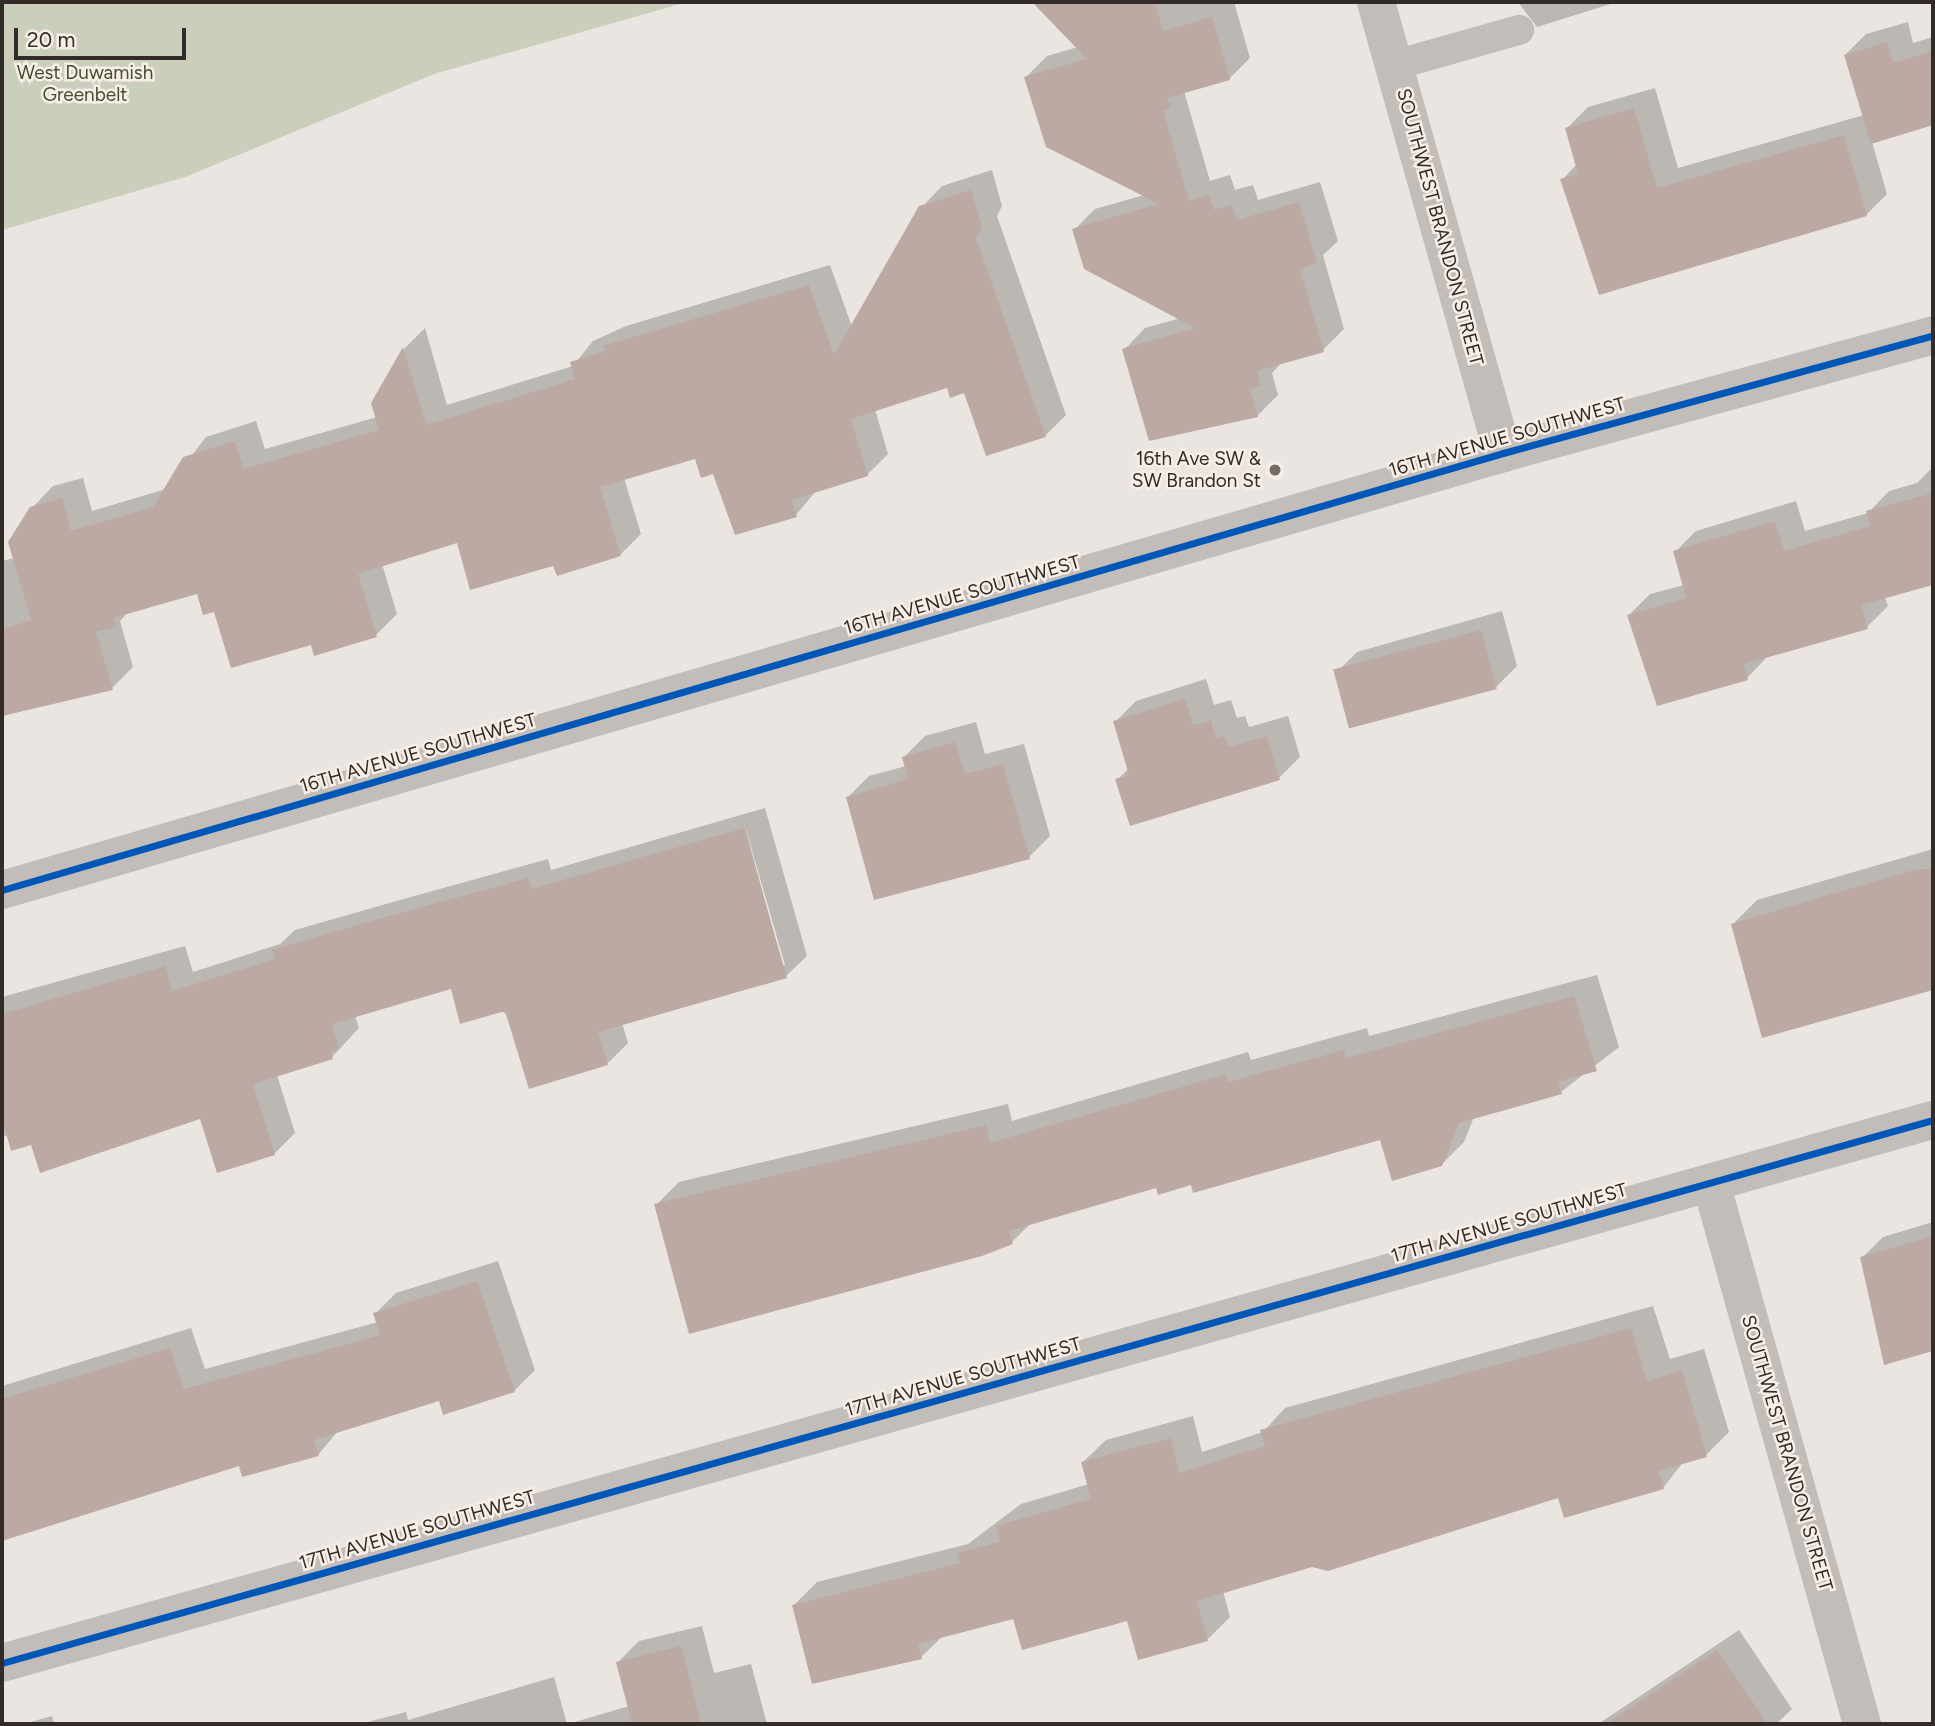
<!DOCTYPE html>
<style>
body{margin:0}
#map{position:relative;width:1935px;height:1726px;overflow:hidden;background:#eae5e0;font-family:Figtree,sans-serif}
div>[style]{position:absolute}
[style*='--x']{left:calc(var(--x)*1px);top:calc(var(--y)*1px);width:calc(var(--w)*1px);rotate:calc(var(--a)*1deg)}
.green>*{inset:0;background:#cccebc}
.shadow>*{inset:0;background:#0003}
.building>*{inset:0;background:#bca9a4;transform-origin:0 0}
.service>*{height:30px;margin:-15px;padding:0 15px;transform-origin:15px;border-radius:15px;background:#c3bdb9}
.minor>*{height:38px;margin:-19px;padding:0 19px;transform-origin:19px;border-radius:19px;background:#c3bdb9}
.tertiary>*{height:38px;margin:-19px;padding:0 19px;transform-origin:19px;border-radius:19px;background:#c3bdb9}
.cycleway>*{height:7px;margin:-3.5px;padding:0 3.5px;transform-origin:3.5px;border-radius:3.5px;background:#0057b8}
.dots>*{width:19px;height:19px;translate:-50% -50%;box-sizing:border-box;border:4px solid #f7eee7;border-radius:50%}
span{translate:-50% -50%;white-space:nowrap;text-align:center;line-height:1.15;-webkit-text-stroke:5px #f7eee7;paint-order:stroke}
.park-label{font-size:19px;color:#464e2f}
.street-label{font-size:19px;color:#332b28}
.poi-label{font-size:19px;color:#332b28}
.right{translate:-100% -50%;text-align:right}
.frame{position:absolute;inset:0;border:4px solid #332b28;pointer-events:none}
.scale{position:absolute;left:14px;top:28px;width:172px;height:32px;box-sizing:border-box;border:4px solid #332b28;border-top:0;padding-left:9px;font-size:21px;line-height:24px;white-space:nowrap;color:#332b28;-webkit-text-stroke:5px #f7eee7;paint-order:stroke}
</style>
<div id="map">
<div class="green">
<i style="clip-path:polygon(2px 2px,687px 2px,434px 74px,185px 177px,2px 230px)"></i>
</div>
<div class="shadow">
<i style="clip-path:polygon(1035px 2px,1234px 2px,1250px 58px,1229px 79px,1184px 91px,1210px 181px,1230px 175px,1235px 190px,1253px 185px,1258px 200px,1320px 182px,1338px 241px,1323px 255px,1344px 329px,1323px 350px,1281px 363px,1272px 373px,1278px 395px,1257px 416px,1124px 350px,1145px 328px,1181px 318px,1074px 230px,1095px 209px,1144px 195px,1026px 77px,1047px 56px,1078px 47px)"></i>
<i style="clip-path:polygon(1518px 2px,1617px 2px,1537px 27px)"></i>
<i style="clip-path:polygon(1908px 22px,1913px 43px,1933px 37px,1933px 125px,1872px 142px,1887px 194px,1866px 215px,1562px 180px,1577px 164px,1567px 128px,1588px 107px,1655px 88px,1678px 168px,1864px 115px,1845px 55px,1866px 34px)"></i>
<i style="clip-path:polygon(992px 170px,1002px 206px,997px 216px,1066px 415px,1045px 436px,948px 385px,875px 409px,888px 454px,867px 475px,816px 491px,796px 515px,696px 457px,624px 478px,641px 534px,620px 555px,555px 564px,458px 541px,382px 564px,397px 614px,376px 635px,312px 643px,215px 610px,198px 592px,128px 612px,120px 621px,133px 667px,112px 688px,2px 716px,2px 561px,14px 558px,32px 508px,53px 486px,83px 478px,92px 511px,166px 489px,206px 437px,256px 421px,265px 449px,377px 417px,373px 404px,405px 348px,425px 328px,447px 405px,573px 366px,593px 341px,626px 326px,830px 265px,852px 327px,921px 208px,942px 186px)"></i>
<i style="clip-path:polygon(1933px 467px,1933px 584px,1885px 597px,1888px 606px,1867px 627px,1768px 656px,1747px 678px,1629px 615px,1650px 594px,1684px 585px,1675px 552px,1696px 531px,1796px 501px,1805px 531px,1868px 513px,1889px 491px,1917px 483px)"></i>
<i style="clip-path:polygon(1502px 611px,1517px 666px,1496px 687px,1336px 673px,1357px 652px)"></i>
<i style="clip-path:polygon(1206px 679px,1214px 705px,1231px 700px,1237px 718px,1245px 716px,1249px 727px,1288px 716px,1300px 757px,1279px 778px,1117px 780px,1129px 768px,1115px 722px,1136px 701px)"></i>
<i style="clip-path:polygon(976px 722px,985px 754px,1024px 744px,1050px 836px,1029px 857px,848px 797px,869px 776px,906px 766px,904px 757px,925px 736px)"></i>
<i style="clip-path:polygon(evenodd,765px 808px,807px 956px,786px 976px,622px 1023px,628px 1043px,607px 1064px,452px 987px,355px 1015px,359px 1028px,332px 1057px,277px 1075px,295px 1133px,274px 1154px,201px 1116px,32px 1143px,2px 1135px,2px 997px,185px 946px,193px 972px,280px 944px,295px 930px,400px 900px,548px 859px,551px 870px,765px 808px,743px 819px,785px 965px,782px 965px,743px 819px)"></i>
<i style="clip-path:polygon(1933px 849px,1933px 988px,1764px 1036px,1733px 924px,1757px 900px)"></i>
<i style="clip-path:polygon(1597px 975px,1619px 1047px,1561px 1092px,1474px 1117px,1464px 1142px,1441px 1165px,1381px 1138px,1157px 1186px,1031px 1223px,1012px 1242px,656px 1205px,679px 1182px,1008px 1104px,1012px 1121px,1248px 1052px,1251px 1060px,1367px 1028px,1369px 1036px)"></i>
<i style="clip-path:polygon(1933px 1222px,1933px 1349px,1885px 1363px,1862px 1258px,1883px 1237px)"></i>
<i style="clip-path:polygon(498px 1261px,535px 1370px,514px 1391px,440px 1399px,338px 1431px,318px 1455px,240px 1464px,2px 1539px,2px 1386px,191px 1328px,205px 1369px,378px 1322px,375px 1314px,396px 1293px)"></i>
<i style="clip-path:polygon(1653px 1306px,1670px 1359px,1704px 1349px,1729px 1432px,1706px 1455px,1684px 1461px,1663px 1488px,1559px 1496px,1223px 1591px,1230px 1617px,1207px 1640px,1128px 1619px,1014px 1617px,943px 1636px,921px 1657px,813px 1682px,794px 1605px,817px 1582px,968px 1544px,1021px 1504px,1089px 1484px,1083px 1462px,1106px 1440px,1193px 1416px,1202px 1452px,1263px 1432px,1285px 1408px)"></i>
<i style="clip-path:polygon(702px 1626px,714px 1673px,751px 1664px,767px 1724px,568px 1724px,629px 1706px,618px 1662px,639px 1641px)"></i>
<i style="clip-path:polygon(1739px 1630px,1792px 1709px,1776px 1724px,1598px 1724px)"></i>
<i style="clip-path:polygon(554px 1677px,567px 1724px,360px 1724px,406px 1712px,408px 1720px)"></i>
<i style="clip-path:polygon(52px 1716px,54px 1724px,23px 1724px)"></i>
</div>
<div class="building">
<i style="clip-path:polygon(1032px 2px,1155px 2px,1163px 31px,1212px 17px,1230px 80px,1167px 98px,1171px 108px,1163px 110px,1189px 201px,1209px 195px,1214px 210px,1232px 205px,1237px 220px,1299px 202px,1317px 263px,1300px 269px,1324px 352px,1257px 371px,1261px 386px,1250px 389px,1258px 417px,1149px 441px,1122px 349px,1195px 328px,1084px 269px,1072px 229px,1159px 204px,1046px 147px,1024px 77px,1087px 59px)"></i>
<i style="clip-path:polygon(1887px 42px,1893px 63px,1933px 51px,1933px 125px,1871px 144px,1844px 55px)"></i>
<i style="clip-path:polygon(1634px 108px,1657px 188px,1844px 135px,1867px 216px,1599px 295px,1560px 179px,1578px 174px,1565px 128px)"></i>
<i style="clip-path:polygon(971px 190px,982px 228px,976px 238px,1046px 437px,986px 456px,964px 393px,950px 398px,947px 388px,851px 419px,868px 476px,792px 500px,797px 517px,735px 535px,713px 474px,701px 478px,695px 459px,600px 487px,621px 556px,557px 576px,553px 566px,470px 590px,457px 543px,358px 574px,377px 637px,314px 656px,311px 645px,231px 668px,214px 612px,203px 615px,197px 594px,113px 618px,116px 627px,96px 632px,113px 690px,2px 716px,2px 629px,31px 620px,8px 542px,30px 507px,62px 498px,71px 531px,153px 507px,183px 457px,235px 441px,244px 469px,379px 430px,371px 403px,403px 347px,426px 425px,575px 379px,570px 362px,605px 351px,603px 346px,809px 285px,834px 355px,919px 206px)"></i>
<i style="clip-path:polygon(1933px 493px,1933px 585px,1861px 605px,1868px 629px,1744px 664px,1748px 680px,1657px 706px,1627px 615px,1686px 598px,1673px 551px,1775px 521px,1784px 551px,1870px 526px,1866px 511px)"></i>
<i style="left:1481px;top:630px;width:61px;height:153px;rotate:75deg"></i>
<i style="clip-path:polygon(1185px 699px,1193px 725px,1211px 720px,1216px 738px,1224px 736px,1228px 747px,1267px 736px,1280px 780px,1130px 826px,1115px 779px,1129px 775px,1113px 721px)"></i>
<i style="clip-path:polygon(955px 742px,965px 774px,1003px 764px,1030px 859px,874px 900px,846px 797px,908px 779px,902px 757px)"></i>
<i style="clip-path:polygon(744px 828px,787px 978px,598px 1032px,608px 1065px,529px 1089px,505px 1011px,460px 1024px,451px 989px,332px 1024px,339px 1050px,331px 1052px,333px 1059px,253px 1084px,275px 1155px,217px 1173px,200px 1119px,40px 1173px,31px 1145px,11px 1151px,2px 1118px,2px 1014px,165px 966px,172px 991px,275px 959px,272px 950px,378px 919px,528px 878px,531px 889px)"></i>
<i style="clip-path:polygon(1917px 869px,1933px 869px,1933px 990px,1762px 1038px,1731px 924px)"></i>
<i style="clip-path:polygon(1574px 996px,1597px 1071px,1558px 1082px,1562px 1094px,1459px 1123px,1442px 1166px,1392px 1181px,1380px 1140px,1193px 1193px,1191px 1185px,1158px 1195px,1156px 1188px,1009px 1231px,1013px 1244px,982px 1256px,689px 1334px,654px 1204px,986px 1125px,990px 1143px,1226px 1074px,1228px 1082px,1344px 1050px,1346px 1058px)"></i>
<i style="clip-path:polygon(1933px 1236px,1933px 1351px,1884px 1365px,1860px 1257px)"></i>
<i style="clip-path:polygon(477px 1281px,515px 1392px,443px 1415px,439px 1401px,314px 1440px,319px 1456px,242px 1477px,239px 1466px,2px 1541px,2px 1399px,170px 1348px,184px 1389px,380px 1335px,373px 1313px)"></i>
<i style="clip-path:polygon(1631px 1328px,1647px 1381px,1682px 1370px,1707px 1457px,1658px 1471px,1664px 1489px,1564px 1518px,1558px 1498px,1328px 1571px,1312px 1567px,1197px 1601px,1208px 1641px,1138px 1660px,1127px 1621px,1022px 1650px,1013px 1619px,918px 1644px,922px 1659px,812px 1684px,792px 1605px,960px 1563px,957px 1553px,1000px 1542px,996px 1526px,1091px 1499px,1081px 1462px,1171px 1438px,1179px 1473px,1265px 1446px,1260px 1430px)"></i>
<i style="clip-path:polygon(681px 1646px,701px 1724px,632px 1724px,616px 1662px)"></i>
<i style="clip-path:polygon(1717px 1650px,1768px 1724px,1606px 1724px)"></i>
</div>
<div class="service">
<i style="--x:1395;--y:65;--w:129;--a:-15.8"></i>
</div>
<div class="minor">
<i style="--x:1376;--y:2;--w:469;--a:74.3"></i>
<i style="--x:1711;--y:1183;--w:562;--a:74.4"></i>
<i style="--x:2;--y:1663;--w:2006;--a:-15.71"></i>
</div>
<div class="tertiary">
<i style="--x:2;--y:890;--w:1563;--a:-16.23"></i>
<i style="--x:1503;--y:453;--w:446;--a:-15.3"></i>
</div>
<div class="cycleway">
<i style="--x:2;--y:890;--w:1563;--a:-16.23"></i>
<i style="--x:1503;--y:453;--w:446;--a:-15.3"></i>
<i style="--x:2;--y:1663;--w:2006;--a:-15.71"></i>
</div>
<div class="dots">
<i style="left:1275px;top:470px;background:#736c68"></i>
</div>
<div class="park-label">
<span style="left:85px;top:84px">West Duwamish<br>Greenbelt</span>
</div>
<div class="street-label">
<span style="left:1440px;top:227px;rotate:75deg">SOUTHWEST BRANDON STREET</span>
<span style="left:1507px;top:437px;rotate:-16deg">16TH AVENUE SOUTHWEST</span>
<span style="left:962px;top:595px;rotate:-16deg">16TH AVENUE SOUTHWEST</span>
<span style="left:418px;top:753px;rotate:-16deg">16TH AVENUE SOUTHWEST</span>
<span style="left:1509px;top:1223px;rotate:-16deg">17TH AVENUE SOUTHWEST</span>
<span style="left:963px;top:1377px;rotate:-16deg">17TH AVENUE SOUTHWEST</span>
<span style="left:1787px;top:1453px;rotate:74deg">SOUTHWEST BRANDON STREET</span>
<span style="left:417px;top:1530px;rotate:-16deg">17TH AVENUE SOUTHWEST</span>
</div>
<div class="poi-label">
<span class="right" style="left:1261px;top:470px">16th Ave SW &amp;<br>SW Brandon St</span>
</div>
<div class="frame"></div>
<div class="scale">20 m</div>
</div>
